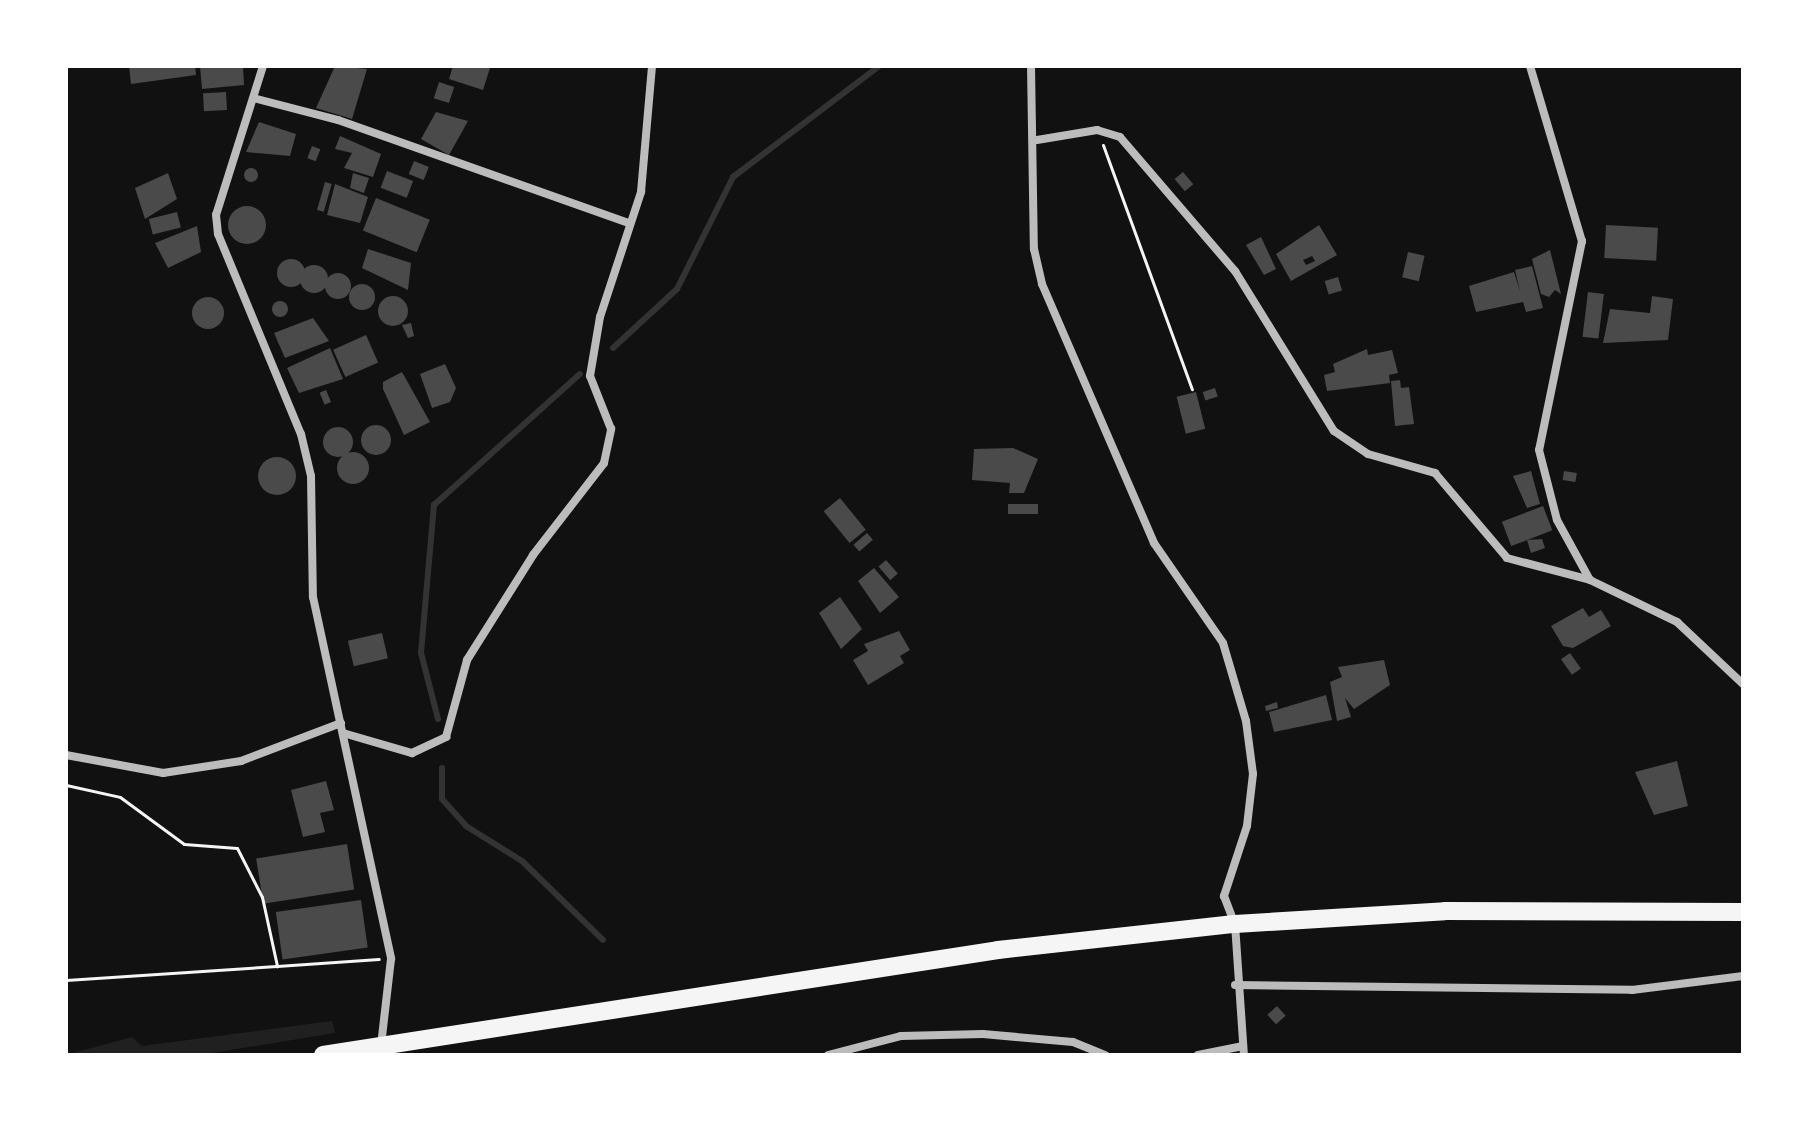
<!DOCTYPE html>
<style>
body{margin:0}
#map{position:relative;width:1809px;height:1121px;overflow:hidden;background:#111;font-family:"Varela Round",sans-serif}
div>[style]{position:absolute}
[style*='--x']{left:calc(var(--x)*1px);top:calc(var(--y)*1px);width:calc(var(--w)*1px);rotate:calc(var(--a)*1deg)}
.green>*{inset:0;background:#202020}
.stream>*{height:6px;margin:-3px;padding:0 3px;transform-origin:3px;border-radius:3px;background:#333}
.building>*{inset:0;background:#4a4a4a;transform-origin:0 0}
.round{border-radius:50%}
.path>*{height:3px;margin:-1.5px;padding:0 1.5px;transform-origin:1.5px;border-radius:1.5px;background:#f5f5f5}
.minor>*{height:8px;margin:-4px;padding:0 4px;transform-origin:4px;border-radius:4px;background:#bcbcbc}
.trunk>*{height:18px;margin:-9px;padding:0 9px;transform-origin:9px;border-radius:9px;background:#f5f5f5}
span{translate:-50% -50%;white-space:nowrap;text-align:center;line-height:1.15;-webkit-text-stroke:8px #fff;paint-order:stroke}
.frame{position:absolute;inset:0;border:68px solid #fff;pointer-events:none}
</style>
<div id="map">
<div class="green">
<i style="clip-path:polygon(332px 1021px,335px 1033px,200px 1055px,66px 1055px,132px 1037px,142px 1046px)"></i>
</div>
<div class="stream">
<i style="--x:613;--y:348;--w:87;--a:-42.7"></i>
<i style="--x:677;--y:289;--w:125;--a:-63.4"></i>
<i style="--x:733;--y:177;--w:183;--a:-37.2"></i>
<i style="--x:438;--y:719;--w:68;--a:-104.4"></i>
<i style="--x:421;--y:653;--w:149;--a:-85"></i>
<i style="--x:434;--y:505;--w:196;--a:-41.9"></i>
<i style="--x:442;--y:768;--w:31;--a:90"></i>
<i style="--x:442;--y:799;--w:36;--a:48"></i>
<i style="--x:466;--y:826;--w:66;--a:32"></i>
<i style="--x:522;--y:861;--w:113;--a:44.3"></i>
</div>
<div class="building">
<i style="clip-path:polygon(129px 66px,195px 66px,196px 75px,131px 84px)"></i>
<i style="clip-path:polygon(200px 66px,243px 66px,244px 85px,202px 89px)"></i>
<i style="clip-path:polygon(335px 66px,367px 69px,352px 119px,316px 108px)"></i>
<i style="clip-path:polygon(453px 66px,490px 68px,483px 90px,449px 79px)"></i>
<i style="left:439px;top:82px;width:16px;height:17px;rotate:18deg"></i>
<i style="left:226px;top:92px;width:18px;height:23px;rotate:87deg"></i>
<i style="clip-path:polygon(436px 112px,468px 121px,449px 155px,421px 139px)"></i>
<i style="clip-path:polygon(259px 122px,296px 134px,290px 156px,246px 152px)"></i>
<i style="clip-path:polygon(340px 136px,381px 154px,373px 177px,344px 168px,352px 153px,335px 149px)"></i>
<i style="left:312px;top:146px;width:9px;height:13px;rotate:21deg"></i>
<i style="left:414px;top:161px;width:16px;height:14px;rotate:22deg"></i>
<i class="round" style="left:244px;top:168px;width:14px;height:14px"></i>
<i style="left:387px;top:171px;width:28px;height:18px;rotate:21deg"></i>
<i style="left:1183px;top:172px;width:16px;height:11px;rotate:50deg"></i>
<i style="clip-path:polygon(168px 173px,177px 199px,145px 219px,135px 188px)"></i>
<i style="clip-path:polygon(353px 173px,369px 178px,364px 193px,350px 188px)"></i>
<i style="left:325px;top:182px;width:7px;height:29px;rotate:16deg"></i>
<i style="clip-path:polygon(335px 184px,368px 197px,360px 223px,327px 215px)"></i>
<i style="left:376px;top:198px;width:58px;height:35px;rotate:22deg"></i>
<i class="round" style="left:228px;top:206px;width:38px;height:38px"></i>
<i style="left:177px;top:212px;width:16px;height:29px;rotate:76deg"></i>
<i style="clip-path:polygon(evenodd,1319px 225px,1337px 255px,1291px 281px,1276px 254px,1319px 225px,1312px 256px,1315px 261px,1306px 265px,1303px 260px,1312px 256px)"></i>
<i style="left:1606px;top:225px;width:52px;height:33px;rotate:3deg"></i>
<i style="clip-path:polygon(197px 226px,201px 252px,168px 268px,155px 243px)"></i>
<i style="clip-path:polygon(1261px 237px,1276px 269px,1264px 275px,1246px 245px)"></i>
<i style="clip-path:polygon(368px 249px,411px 263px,408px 290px,362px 268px)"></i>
<i style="clip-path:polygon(1550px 250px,1561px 294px,1555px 290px,1549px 297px,1541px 294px,1532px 259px)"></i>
<i style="left:1408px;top:252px;width:17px;height:26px;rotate:13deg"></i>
<i class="round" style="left:277px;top:259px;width:28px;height:28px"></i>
<i class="round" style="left:300px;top:265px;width:28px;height:28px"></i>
<i style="clip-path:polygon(1532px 266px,1543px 308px,1526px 312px,1523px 302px,1476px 312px,1469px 286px,1514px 272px,1520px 291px,1515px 270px)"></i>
<i class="round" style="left:325px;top:273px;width:26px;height:26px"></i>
<i style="left:1338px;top:277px;width:14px;height:14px;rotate:73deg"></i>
<i class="round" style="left:349px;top:284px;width:26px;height:26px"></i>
<i style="left:1588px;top:292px;width:16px;height:45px;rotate:7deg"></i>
<i style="clip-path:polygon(1652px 296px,1673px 299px,1668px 340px,1603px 343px,1610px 309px,1650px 313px)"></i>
<i class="round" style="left:378px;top:296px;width:30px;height:30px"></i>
<i class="round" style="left:192px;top:297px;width:32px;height:32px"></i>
<i class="round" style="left:272px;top:301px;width:16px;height:16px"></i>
<i style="clip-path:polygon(313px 318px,329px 341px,285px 358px,274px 333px)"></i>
<i style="clip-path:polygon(411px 323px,414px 336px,408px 338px,402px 325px)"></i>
<i style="left:366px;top:335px;width:30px;height:36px;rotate:66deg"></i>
<i style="clip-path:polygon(330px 348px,343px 379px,299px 393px,287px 368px)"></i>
<i style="clip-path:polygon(1367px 349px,1368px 355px,1392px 350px,1398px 373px,1389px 375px,1390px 383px,1327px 391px,1324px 375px,1335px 372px,1333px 364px)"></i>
<i style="clip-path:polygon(445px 364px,456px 388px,450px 402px,432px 408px,420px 374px)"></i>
<i style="clip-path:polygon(402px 372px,430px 422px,404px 435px,383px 389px,383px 382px)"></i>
<i style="clip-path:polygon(1400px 380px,1401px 388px,1409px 387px,1414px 424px,1395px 426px,1391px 381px)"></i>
<i style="left:1215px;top:388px;width:9px;height:13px;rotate:72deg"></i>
<i style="left:326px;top:390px;width:13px;height:7px;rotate:67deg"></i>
<i style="left:1196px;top:392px;width:38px;height:20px;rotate:76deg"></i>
<i class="round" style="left:361px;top:425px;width:30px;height:30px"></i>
<i class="round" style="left:323px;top:427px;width:30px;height:30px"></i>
<i style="clip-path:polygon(1013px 448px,1038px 459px,1024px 493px,1009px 493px,1010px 483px,972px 480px,974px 449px)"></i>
<i class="round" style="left:337px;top:452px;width:32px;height:32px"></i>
<i class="round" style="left:258px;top:457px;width:38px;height:38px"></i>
<i style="clip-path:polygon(1531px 471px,1540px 504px,1527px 508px,1513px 476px)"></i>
<i style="left:1564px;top:471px;width:13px;height:9px;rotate:9deg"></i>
<i style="left:840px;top:498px;width:41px;height:21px;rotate:51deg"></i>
<i style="left:1038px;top:504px;width:10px;height:30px;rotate:90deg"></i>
<i style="left:1543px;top:506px;width:26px;height:44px;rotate:69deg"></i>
<i style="left:867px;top:533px;width:9px;height:18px;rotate:49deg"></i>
<i style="clip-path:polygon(1542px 539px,1545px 548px,1531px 553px,1527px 540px)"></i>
<i style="left:886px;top:560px;width:18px;height:10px;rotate:49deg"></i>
<i style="clip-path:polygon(874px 568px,899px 597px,880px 613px,858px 581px)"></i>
<i style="clip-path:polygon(840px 597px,862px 629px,841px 649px,819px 613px)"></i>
<i style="clip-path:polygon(1583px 608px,1589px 617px,1601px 610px,1611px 626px,1573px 648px,1563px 646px,1551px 626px)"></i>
<i style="clip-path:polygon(899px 631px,910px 650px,900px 656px,904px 663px,868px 685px,853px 660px,868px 651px,864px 644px)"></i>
<i style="left:382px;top:633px;width:26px;height:35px;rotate:77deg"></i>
<i style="left:1570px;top:653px;width:19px;height:11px;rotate:55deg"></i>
<i style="clip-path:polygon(1384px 660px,1390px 685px,1354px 709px,1345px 698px,1351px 717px,1337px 721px,1330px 682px,1342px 677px,1338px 667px)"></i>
<i style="clip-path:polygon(1326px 695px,1332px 720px,1274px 732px,1269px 712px)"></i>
<i style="clip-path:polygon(1277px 702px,1278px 708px,1266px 711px,1265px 706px)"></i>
<i style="clip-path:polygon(1677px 761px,1688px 806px,1654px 815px,1635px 772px)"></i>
<i style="clip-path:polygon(326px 781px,334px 810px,320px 813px,325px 832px,303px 837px,291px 790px)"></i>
<i style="left:347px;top:844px;width:46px;height:92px;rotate:81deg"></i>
<i style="left:361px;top:900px;width:48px;height:86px;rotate:82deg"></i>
<i style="left:1277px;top:1006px;width:13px;height:13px;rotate:48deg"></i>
</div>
<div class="path">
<i style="--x:1103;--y:145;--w:260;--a:70"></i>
<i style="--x:66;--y:785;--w:55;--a:12.5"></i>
<i style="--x:120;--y:797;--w:79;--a:36.3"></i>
<i style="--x:184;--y:844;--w:53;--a:4.3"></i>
<i style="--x:237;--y:848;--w:55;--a:63"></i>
<i style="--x:262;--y:897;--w:71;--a:77.7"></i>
<i style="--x:277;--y:966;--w:102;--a:-3.9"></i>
<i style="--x:66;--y:980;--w:211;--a:-3.8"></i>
</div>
<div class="minor">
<i style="--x:263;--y:66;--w:156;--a:107.5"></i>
<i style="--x:216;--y:215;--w:19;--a:84"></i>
<i style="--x:218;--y:234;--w:217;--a:67.5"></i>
<i style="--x:301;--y:434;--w:43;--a:76.6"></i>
<i style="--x:311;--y:476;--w:121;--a:89.1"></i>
<i style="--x:313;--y:597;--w:370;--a:77.8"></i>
<i style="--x:391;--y:959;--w:88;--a:96.6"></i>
<i style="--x:1031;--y:66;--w:183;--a:89.1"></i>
<i style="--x:1034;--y:249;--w:36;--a:77"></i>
<i style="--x:1042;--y:284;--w:282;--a:66.6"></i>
<i style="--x:1154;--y:543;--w:121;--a:55.4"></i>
<i style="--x:1223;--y:643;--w:81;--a:73.6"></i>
<i style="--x:1246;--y:721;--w:53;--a:82.5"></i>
<i style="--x:1253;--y:774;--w:52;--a:96.6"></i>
<i style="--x:1247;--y:826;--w:74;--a:108.2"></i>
<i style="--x:1224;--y:896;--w:30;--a:69"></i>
<i style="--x:1235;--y:924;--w:131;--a:86.1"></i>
<i style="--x:1530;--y:66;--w:183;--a:73.5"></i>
<i style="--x:1582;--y:241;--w:213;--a:101.6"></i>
<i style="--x:1539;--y:450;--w:72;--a:75.6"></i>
<i style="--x:1557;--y:520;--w:68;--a:61.2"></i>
<i style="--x:257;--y:99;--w:84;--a:14.5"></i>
<i style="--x:338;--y:120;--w:309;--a:19.5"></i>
<i style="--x:1037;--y:140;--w:61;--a:-9.5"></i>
<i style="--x:1097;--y:130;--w:24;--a:17"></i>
<i style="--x:1120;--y:137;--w:177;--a:49.4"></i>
<i style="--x:1235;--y:271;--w:188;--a:58.3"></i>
<i style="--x:1334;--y:431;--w:41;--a:34.1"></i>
<i style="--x:1368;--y:454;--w:70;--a:15.8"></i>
<i style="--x:1435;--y:473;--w:111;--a:49.7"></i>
<i style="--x:1507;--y:558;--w:86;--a:14.8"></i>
<i style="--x:1590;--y:580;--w:97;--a:25.8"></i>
<i style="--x:1677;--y:622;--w:91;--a:43.2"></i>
<i style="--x:343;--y:733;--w:72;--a:16.2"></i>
<i style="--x:412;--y:753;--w:38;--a:-25"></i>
<i style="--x:446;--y:737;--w:80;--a:-74.7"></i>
<i style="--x:467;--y:660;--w:124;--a:-57.8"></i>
<i style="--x:533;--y:555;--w:116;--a:-52.3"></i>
<i style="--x:604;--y:463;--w:35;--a:-78"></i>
<i style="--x:611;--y:429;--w:57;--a:-111.6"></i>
<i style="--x:590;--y:376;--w:60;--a:-80.4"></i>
<i style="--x:600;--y:317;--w:132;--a:-71.8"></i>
<i style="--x:641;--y:192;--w:126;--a:-85"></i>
<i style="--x:66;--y:755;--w:99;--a:10.5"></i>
<i style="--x:163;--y:773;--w:79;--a:-8.7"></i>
<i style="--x:241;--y:761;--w:107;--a:-20.8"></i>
<i style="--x:1235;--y:985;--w:397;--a:0.7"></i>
<i style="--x:1632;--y:990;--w:112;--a:-7.2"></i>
<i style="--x:828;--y:1055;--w:75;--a:-14.6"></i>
<i style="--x:901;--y:1036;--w:82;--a:-1.4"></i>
<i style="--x:983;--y:1034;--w:90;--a:5.1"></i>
<i style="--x:1073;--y:1042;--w:35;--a:22"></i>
<i style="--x:1198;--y:1055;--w:46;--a:-11.3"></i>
</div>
<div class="trunk">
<i style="--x:323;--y:1055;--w:683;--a:-8.84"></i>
<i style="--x:998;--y:950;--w:238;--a:-6.3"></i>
<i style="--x:1235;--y:924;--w:210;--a:-3.5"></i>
<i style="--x:1445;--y:911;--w:298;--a:0.2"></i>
</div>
<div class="frame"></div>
</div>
